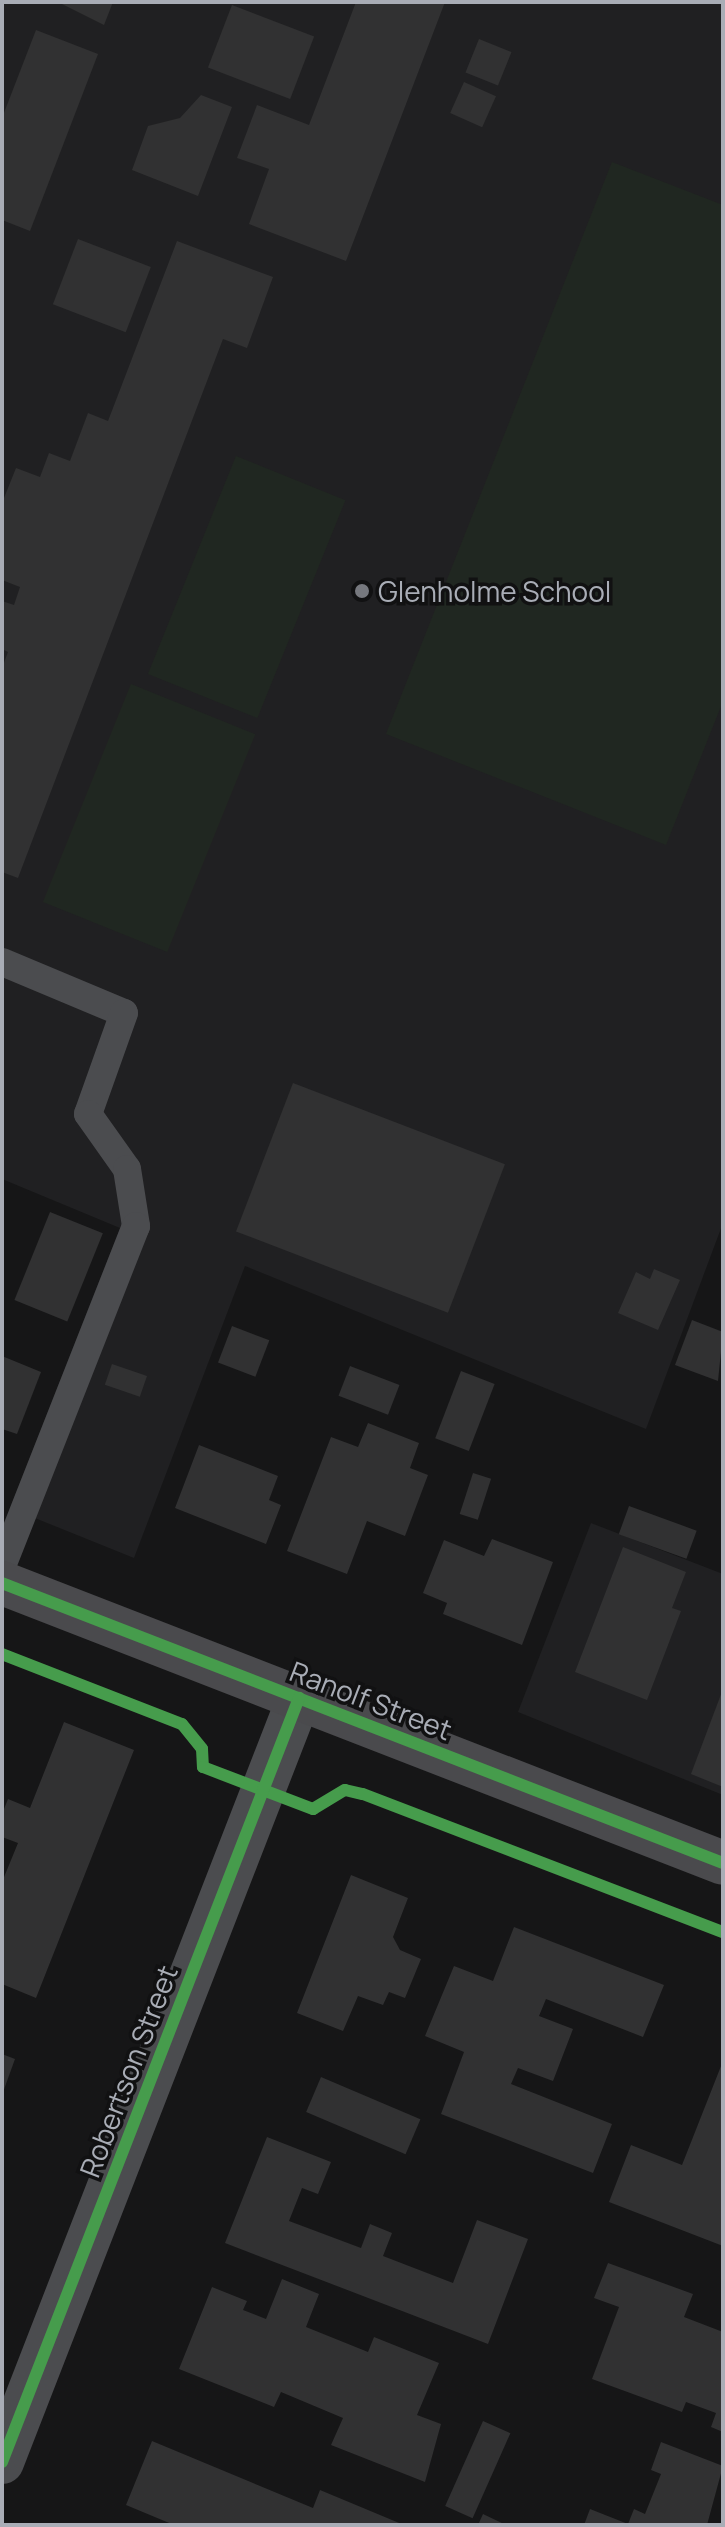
<!DOCTYPE html>
<style>
body{margin:0}
#map{position:relative;width:725px;height:2527px;overflow:hidden;background:#161617;font-family:Manrope,sans-serif}
div>[style]{position:absolute}
[style*='--x']{left:calc(var(--x)*1px);top:calc(var(--y)*1px);width:calc(var(--w)*1px);rotate:calc(var(--a)*1deg)}
.built>*{inset:0;background:#202022}
.green>*{inset:0;background:#202721;transform-origin:0 0}
.building>*{inset:0;background:#313132;transform-origin:0 0}
.lane>*{height:28px;margin:-14px;padding:0 14px;transform-origin:14px;border-radius:14px;background:#4b4c4f}
.street>*{height:44px;margin:-22px;padding:0 22px;transform-origin:22px;border-radius:22px;background:#4b4c4f}
.secondary>*{height:44px;margin:-22px;padding:0 22px;transform-origin:22px;border-radius:22px;background:#4a4a4d}
.cycleway>*{height:12px;margin:-6px;padding:0 6px;transform-origin:6px;border-radius:6px;background:#469c4c}
.dots>*{width:22px;height:22px;translate:-50% -50%;box-sizing:border-box;border:4px solid #111112;border-radius:50%}
span{translate:-50% -50%;white-space:nowrap;text-align:center;line-height:1.15;-webkit-text-stroke:7px #111112;paint-order:stroke}
.poi-label{font-size:28px;color:#a9adb6}
.left{translate:0 -50%;text-align:left}
.street-label{font-size:28px;color:#a9adb6}
.frame{position:absolute;inset:0;border:4px solid #a9adb6;pointer-events:none}
</style>
<div id="map">
<div class="built">
<i style="clip-path:polygon(2px 2px,723px 2px,723px 1223px,646px 1429px,245px 1266px,134px 1558px,10px 1508px,120px 1228px,2px 1179px)"></i>
<i style="clip-path:polygon(591px 1523px,723px 1574px,723px 1795px,518px 1712px)"></i>
</div>
<div class="green">
<i style="clip-path:polygon(612px 162px,723px 205px,723px 701px,666px 845px,386px 734px)"></i>
<i style="left:236px;top:456px;width:118px;height:235px;rotate:22deg"></i>
<i style="left:131px;top:684px;width:134px;height:235px;rotate:22deg"></i>
</div>
<div class="building">
<i style="clip-path:polygon(58px 2px,113px 2px,104px 25px)"></i>
<i style="clip-path:polygon(356px 2px,445px 2px,346px 261px,249px 224px,269px 169px,237px 158px,257px 105px,309px 125px)"></i>
<i style="left:232px;top:5px;width:88px;height:67px;rotate:21deg"></i>
<i style="clip-path:polygon(36px 30px,98px 54px,30px 231px,2px 220px,2px 118px)"></i>
<i style="left:479px;top:39px;width:35px;height:36px;rotate:22deg"></i>
<i style="left:464px;top:82px;width:35px;height:34px;rotate:24deg"></i>
<i style="clip-path:polygon(201px 95px,232px 107px,198px 196px,132px 170px,148px 126px,180px 118px)"></i>
<i style="left:78px;top:239px;width:78px;height:70px;rotate:21deg"></i>
<i style="clip-path:polygon(177px 241px,273px 277px,247px 348px,223px 339px,18px 878px,2px 872px,2px 668px,8px 652px,2px 649px,2px 601px,14px 605px,20px 587px,2px 580px,2px 503px,16px 468px,40px 477px,49px 453px,70px 461px,88px 413px,108px 421px)"></i>
<i style="left:293px;top:1083px;width:227px;height:159px;rotate:21deg"></i>
<i style="left:50px;top:1212px;width:57px;height:95px;rotate:22deg"></i>
<i style="clip-path:polygon(654px 1269px,680px 1280px,658px 1330px,618px 1313px,636px 1272px,650px 1279px)"></i>
<i style="clip-path:polygon(692px 1320px,723px 1332px,718px 1381px,675px 1365px)"></i>
<i style="left:232px;top:1326px;width:40px;height:39px;rotate:21deg"></i>
<i style="clip-path:polygon(2px 1356px,41px 1372px,17px 1434px,2px 1429px)"></i>
<i style="left:112px;top:1364px;width:37px;height:22px;rotate:19deg"></i>
<i style="left:350px;top:1366px;width:53px;height:32px;rotate:21deg"></i>
<i style="left:461px;top:1371px;width:36px;height:72px;rotate:21deg"></i>
<i style="clip-path:polygon(368px 1423px,419px 1443px,410px 1468px,428px 1475px,405px 1536px,367px 1521px,347px 1574px,287px 1551px,331px 1437px,358px 1447px)"></i>
<i style="clip-path:polygon(199px 1445px,278px 1476px,269px 1500px,281px 1505px,266px 1544px,175px 1508px)"></i>
<i style="left:473px;top:1473px;width:19px;height:43px;rotate:18deg"></i>
<i style="left:629px;top:1506px;width:72px;height:30px;rotate:20deg"></i>
<i style="clip-path:polygon(492px 1539px,553px 1562px,522px 1645px,443px 1614px,447px 1603px,423px 1593px,444px 1540px,484px 1556px)"></i>
<i style="clip-path:polygon(623px 1547px,686px 1572px,672px 1608px,681px 1611px,647px 1700px,575px 1672px)"></i>
<i style="clip-path:polygon(723px 1689px,723px 1787px,691px 1774px)"></i>
<i style="clip-path:polygon(64px 1722px,134px 1750px,36px 1998px,2px 1984px,2px 1882px,18px 1843px,2px 1837px,2px 1814px,8px 1799px,30px 1808px)"></i>
<i style="clip-path:polygon(351px 1875px,408px 1898px,393px 1937px,400px 1950px,421px 1959px,405px 1998px,389px 1992px,383px 2005px,358px 1996px,343px 2031px,297px 2013px)"></i>
<i style="clip-path:polygon(514px 1927px,664px 1985px,643px 2037px,546px 1999px,539px 2016px,573px 2029px,553px 2081px,518px 2068px,511px 2084px,612px 2124px,593px 2173px,441px 2114px,464px 2052px,425px 2036px,454px 1966px,493px 1981px)"></i>
<i style="clip-path:polygon(2px 2054px,15px 2059px,2px 2095px)"></i>
<i style="clip-path:polygon(723px 2061px,723px 2246px,609px 2202px,631px 2145px,682px 2165px)"></i>
<i style="left:321px;top:2077px;width:108px;height:38px;rotate:23deg"></i>
<i style="clip-path:polygon(267px 2137px,331px 2162px,318px 2194px,302px 2188px,289px 2221px,361px 2248px,370px 2224px,392px 2233px,383px 2256px,453px 2283px,477px 2220px,528px 2239px,488px 2344px,225px 2243px)"></i>
<i style="clip-path:polygon(608px 2263px,693px 2294px,684px 2317px,723px 2332px,723px 2432px,711px 2427px,716px 2413px,686px 2402px,682px 2412px,592px 2379px,619px 2307px,594px 2298px)"></i>
<i style="clip-path:polygon(282px 2279px,319px 2294px,306px 2327px,368px 2352px,374px 2337px,439px 2363px,417px 2415px,441px 2424px,425px 2482px,331px 2445px,343px 2418px,281px 2392px,274px 2407px,179px 2369px,212px 2287px,247px 2301px,243px 2310px,266px 2319px)"></i>
<i style="left:483px;top:2421px;width:30px;height:93px;rotate:24deg"></i>
<i style="clip-path:polygon(152px 2441px,313px 2508px,320px 2490px,404px 2525px,174px 2525px,126px 2505px)"></i>
<i style="clip-path:polygon(661px 2442px,723px 2466px,707px 2525px,584px 2525px,590px 2509px,628px 2524px,634px 2509px,645px 2514px,661px 2474px,651px 2470px)"></i>
<i style="clip-path:polygon(483px 2514px,506px 2525px,478px 2525px)"></i>
</div>
<div class="lane">
<i style="--x:2;--y:962;--w:132;--a:22.7"></i>
<i style="--x:124;--y:1013;--w:107;--a:109.6"></i>
<i style="--x:88;--y:1114;--w:67;--a:54.7"></i>
<i style="--x:127;--y:1169;--w:58;--a:81"></i>
<i style="--x:136;--y:1226;--w:365;--a:111.5"></i>
</div>
<div class="street">
<i style="--x:2;--y:2462;--w:820;--a:-68.76"></i>
</div>
<div class="secondary">
<i style="--x:2;--y:1583;--w:773;--a:21.22"></i>
</div>
<div class="cycleway">
<i style="--x:2;--y:1583;--w:773;--a:21.22"></i>
<i style="--x:2;--y:1654;--w:193;--a:21.3"></i>
<i style="--x:182;--y:1724;--w:32;--a:51"></i>
<i style="--x:202;--y:1749;--w:18;--a:87"></i>
<i style="--x:203;--y:1767;--w:118;--a:20.9"></i>
<i style="--x:313;--y:1809;--w:37;--a:-31"></i>
<i style="--x:345;--y:1790;--w:18;--a:13"></i>
<i style="--x:363;--y:1794;--w:386;--a:21"></i>
<i style="--x:2;--y:2462;--w:820;--a:-68.76"></i>
</div>
<div class="dots">
<i style="left:362px;top:591px;background:#76787e"></i>
</div>
<div class="poi-label">
<span class="left" style="left:378px;top:591px">Glenholme School</span>
</div>
<div class="street-label">
<span style="left:371px;top:1700px;rotate:21deg">Ranolf Street</span>
<span style="left:128px;top:2071px;rotate:-69deg">Robertson Street</span>
</div>
<div class="frame"></div>
</div>
